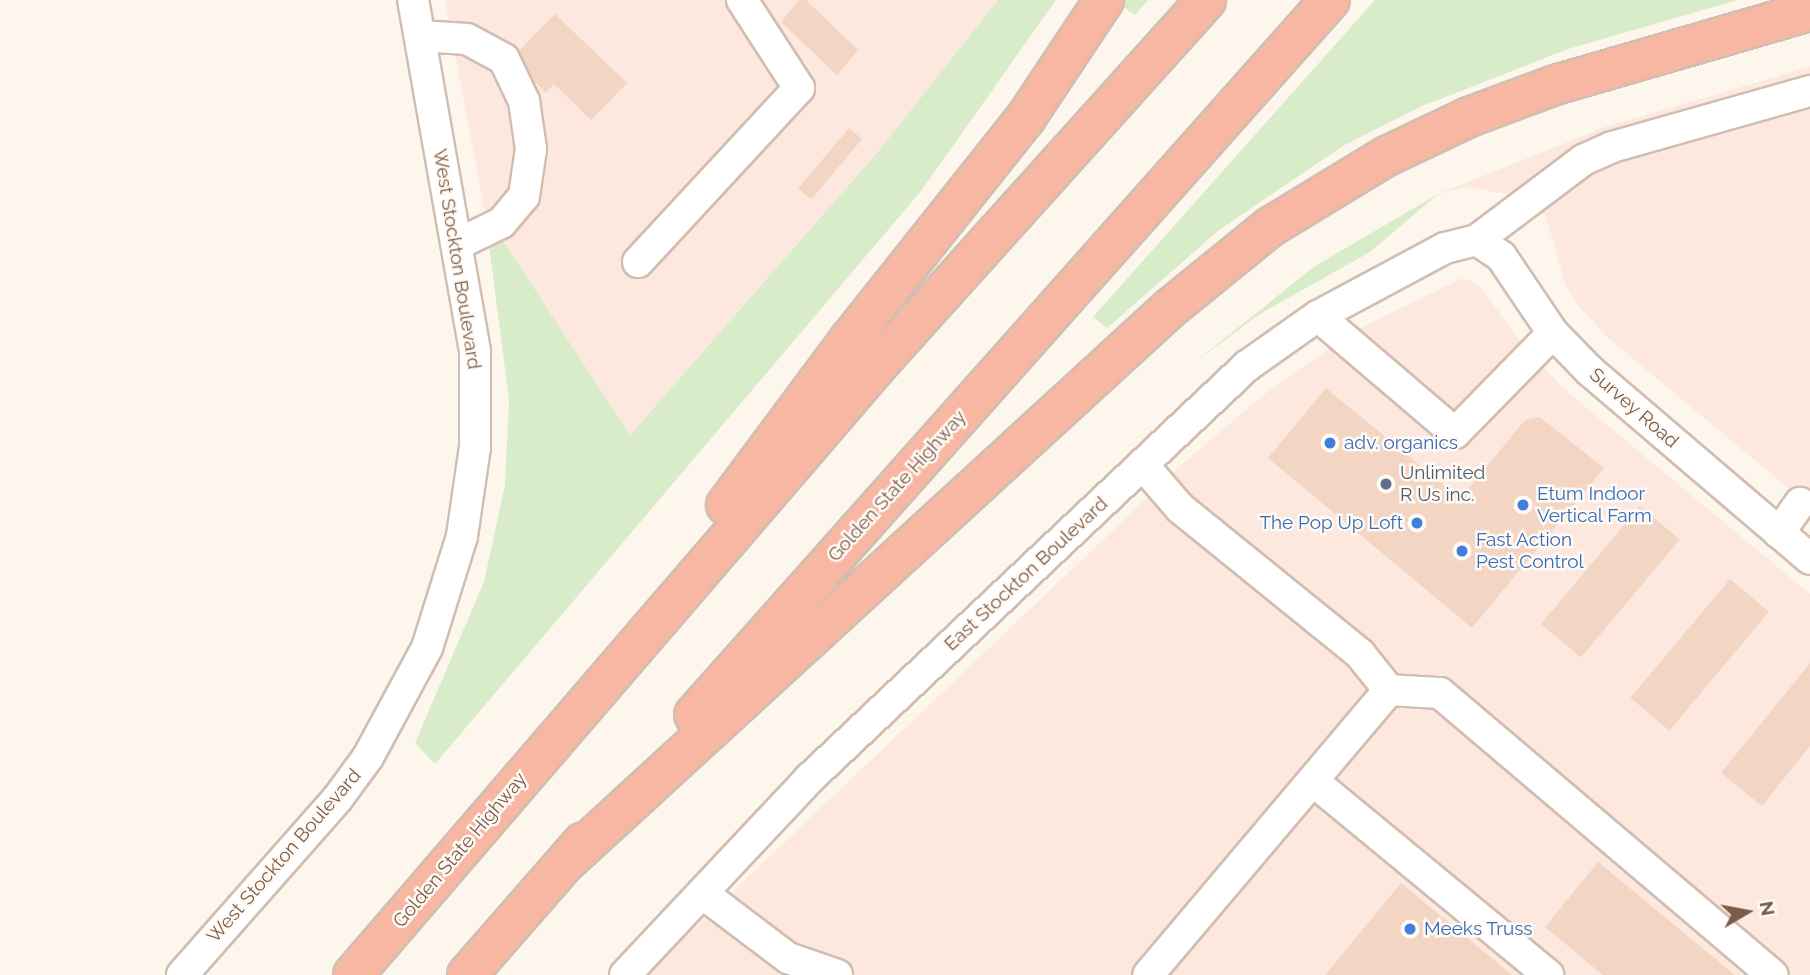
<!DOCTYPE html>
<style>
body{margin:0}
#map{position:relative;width:1810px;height:975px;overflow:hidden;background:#fdf6ec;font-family:Raleway,sans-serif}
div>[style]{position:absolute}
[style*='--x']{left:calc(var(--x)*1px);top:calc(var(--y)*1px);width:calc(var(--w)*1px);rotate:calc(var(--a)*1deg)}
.commercial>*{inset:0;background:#fde8e0}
.green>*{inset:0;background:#d8ecc9}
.building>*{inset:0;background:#f3d5c3;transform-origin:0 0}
.roads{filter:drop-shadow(2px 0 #d1beb0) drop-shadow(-2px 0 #d1beb0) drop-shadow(0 2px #d1beb0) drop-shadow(0 -2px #d1beb0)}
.minor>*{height:30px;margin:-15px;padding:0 15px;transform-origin:15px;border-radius:15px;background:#fff}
.highway>*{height:38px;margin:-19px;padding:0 19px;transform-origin:19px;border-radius:19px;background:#f7b7a3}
.dots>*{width:19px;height:19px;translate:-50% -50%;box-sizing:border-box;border:4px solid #fffaf3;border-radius:50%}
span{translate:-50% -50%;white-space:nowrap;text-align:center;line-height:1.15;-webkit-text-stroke:5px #fffaf3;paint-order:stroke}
.street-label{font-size:19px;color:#7a5c4d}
.shop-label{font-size:19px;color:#366cbe}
.left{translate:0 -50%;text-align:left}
.right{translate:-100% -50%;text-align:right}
.service-label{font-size:19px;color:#4e5e75}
.north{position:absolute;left:1712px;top:877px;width:70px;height:70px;-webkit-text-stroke:5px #fffaf3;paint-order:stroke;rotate:80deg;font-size:19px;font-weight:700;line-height:28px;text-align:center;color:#7a5c4d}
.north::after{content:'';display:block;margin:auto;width:24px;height:32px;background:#7a5c4d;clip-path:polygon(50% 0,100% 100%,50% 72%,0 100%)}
</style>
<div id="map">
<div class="commercial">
<i style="clip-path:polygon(445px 0,998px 0,877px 153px,630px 435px,485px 213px)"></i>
<i style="clip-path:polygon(1810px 67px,1810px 506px,1606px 336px,1577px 304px,1565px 284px,1546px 216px,1516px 191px,1504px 194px,1467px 187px,1438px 194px,1608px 126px)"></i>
<i style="clip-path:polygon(1460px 279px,1471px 280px,1483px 290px,1524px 347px,1563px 388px,1810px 594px,1810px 975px,645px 975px,1185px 462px,1267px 392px,1355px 331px)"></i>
</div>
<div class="green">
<i style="clip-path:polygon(998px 0,1056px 0,921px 191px,435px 764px,415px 743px,484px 582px,505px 485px,509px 400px,485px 213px,630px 435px,877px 153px)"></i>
<i style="clip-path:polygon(1123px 0,1148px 0,1135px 15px,1120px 5px)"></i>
<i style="clip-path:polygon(1375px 0,1738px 0,1568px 49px,1420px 107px,1343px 146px,1219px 230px,1107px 328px,1093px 317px)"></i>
<i style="clip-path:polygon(1438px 194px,1370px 252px,1260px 314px,1195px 362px,1315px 266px)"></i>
</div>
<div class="building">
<i style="clip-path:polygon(799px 0,806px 0,858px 50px,837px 75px,781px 22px)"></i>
<i style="clip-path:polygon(555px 14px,627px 83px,591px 120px,554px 84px,546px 93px,511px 59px)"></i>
<i style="left:849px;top:128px;width:17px;height:79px;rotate:40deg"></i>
<i style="clip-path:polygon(1326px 388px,1450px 490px,1468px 489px,1525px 420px,1540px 417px,1604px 468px,1472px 628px,1268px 458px)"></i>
<i style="left:1640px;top:506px;width:52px;height:154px;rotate:40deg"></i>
<i style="left:1730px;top:579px;width:51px;height:155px;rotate:40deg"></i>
<i style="clip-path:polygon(1810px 663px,1810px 746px,1762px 806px,1721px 773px)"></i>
<i style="clip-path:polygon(1598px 862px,1735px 975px,1603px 975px,1545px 927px)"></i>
<i style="clip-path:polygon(1401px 883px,1512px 975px,1325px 975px)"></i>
</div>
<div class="roads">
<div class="minor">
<i style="--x:420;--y:36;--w:47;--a:3.7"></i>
<i style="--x:467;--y:39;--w:42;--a:28.4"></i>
<i style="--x:504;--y:59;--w:47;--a:64.5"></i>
<i style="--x:524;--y:101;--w:49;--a:81.7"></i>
<i style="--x:531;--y:149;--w:48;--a:98.5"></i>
<i style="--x:524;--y:196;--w:35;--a:130"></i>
<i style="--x:501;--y:223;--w:48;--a:154"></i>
<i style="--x:1477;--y:240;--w:29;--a:34"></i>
<i style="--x:1501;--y:256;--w:93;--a:56"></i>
<i style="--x:1553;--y:333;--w:53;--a:45.8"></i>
<i style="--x:1590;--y:371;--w:289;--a:40.5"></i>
<i style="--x:638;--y:262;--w:237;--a:-47.2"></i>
<i style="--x:799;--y:88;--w:105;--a:-122.9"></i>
<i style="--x:1318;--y:316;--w:180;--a:40.5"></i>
<i style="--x:1455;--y:433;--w:140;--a:-45.6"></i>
<i style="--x:1143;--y:465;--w:57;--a:49.3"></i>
<i style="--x:1180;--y:508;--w:232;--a:39"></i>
<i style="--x:1360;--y:654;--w:46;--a:51.1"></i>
<i style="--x:1389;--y:690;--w:373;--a:130.2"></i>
<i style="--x:1779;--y:533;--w:37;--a:-55"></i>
<i style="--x:1389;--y:690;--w:51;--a:3.4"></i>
<i style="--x:1440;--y:693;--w:436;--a:40.3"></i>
<i style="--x:1313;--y:781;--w:305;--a:39.5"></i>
<i style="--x:702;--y:893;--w:108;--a:37.1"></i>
<i style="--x:788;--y:958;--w:52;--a:19.1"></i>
<i style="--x:182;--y:975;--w:236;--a:-48.6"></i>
<i style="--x:338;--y:798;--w:51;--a:-53.8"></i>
<i style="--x:368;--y:757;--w:124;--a:-61.6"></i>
<i style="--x:427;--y:648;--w:117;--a:-72.6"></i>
<i style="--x:462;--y:536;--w:90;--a:-81.7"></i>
<i style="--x:475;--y:447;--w:96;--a:-90"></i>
<i style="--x:475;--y:351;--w:356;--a:-100"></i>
<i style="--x:625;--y:975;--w:269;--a:-46.8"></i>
<i style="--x:809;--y:779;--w:602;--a:-43.32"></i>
<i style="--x:1247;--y:366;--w:87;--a:-35.2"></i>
<i style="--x:1318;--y:316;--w:144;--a:-28.2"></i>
<i style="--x:1445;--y:248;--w:33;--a:-14"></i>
<i style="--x:1477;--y:240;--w:133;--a:-37"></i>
<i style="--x:1583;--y:160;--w:32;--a:-24"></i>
<i style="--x:1612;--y:147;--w:206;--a:-15.8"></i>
</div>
<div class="highway">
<i style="--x:726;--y:505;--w:206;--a:-53.3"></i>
<i style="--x:849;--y:340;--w:283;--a:-51.5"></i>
<i style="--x:1025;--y:119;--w:143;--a:-56.4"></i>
<i style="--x:694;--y:715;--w:957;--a:-48.35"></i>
<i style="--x:566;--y:862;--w:818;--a:-42.52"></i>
<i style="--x:1169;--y:309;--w:130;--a:-39.1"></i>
<i style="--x:1270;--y:227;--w:137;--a:-31.3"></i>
<i style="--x:1387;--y:156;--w:91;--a:-25.4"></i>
<i style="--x:1469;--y:117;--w:92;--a:-20.4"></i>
<i style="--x:1555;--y:85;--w:266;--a:-16.2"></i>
<i style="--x:353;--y:975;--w:813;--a:-49.29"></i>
<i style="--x:883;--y:359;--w:483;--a:-48"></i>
<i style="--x:467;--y:975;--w:176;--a:-48.9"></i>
</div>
</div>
<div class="dots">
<i style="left:1330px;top:443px;background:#3f7fe0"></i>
<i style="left:1386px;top:484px;background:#5c6f8a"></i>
<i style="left:1523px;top:505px;background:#3f7fe0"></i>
<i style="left:1417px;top:523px;background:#3f7fe0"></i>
<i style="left:1462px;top:551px;background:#3f7fe0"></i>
<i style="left:1410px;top:929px;background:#3f7fe0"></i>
</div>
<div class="street-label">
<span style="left:457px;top:259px;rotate:81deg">West Stockton Boulevard</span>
<span style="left:1634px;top:408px;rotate:41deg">Survey Road</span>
<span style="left:897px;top:486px;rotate:-48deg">Golden State Highway</span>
<span style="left:1026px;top:574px;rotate:-43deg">East Stockton Boulevard</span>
<span style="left:460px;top:850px;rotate:-50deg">Golden State Highway</span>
<span style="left:284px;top:856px;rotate:-49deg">West Stockton Boulevard</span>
</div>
<div class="shop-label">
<span class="left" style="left:1344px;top:443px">adv. organics</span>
<span class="left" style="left:1537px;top:505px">Etum Indoor<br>Vertical Farm</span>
<span class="right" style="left:1403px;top:523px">The Pop Up Loft</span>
<span class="left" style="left:1476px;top:551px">Fast Action<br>Pest Control</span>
<span class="left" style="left:1424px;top:929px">Meeks Truss</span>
</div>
<div class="service-label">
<span class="left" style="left:1400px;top:484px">Unlimited<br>R Us inc.</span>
</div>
<div class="north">N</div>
</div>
